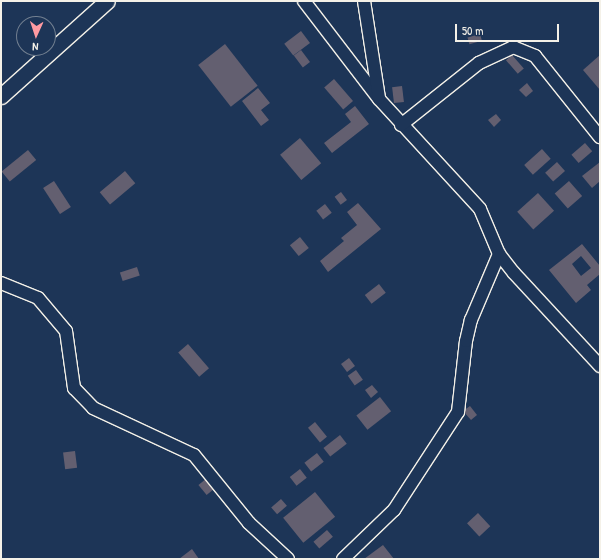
<!DOCTYPE html>
<style>
body{margin:0}
#map{position:relative;width:601px;height:560px;overflow:hidden;background:#1d3557;font-family:"Patrick Hand",sans-serif}
div>[style]{position:absolute}
[style*='--x']{left:calc(var(--x)*1px);top:calc(var(--y)*1px);width:calc(var(--w)*1px);rotate:calc(var(--a)*1deg)}
.building>*{inset:0;background:#635f70;transform-origin:0 0}
.roads{filter:drop-shadow(1px 0 #f4f1e8) drop-shadow(-1px 0 #f4f1e8) drop-shadow(0 1px #f4f1e8) drop-shadow(0 -1px #f4f1e8)}
.minor>*{height:12px;margin:-6px;padding:0 6px;transform-origin:6px;border-radius:6px;background:#1d3557}
.tertiary>*{height:15px;margin:-7.5px;padding:0 7.5px;transform-origin:7.5px;border-radius:7.5px;background:#1d3557}
span{translate:-50% -50%;white-space:nowrap;text-align:center;line-height:1.15;-webkit-text-stroke:3.5px #1d3557;paint-order:stroke}
.frame{position:absolute;inset:0;border:2px solid #f4f1e8;pointer-events:none}
.north{position:absolute;left:16px;top:16px;width:40px;height:40px;box-sizing:border-box;background:#1d3557;border:1px solid #738091;border-radius:50%;rotate:183deg;font-size:11px;font-weight:700;line-height:16px;text-align:center;color:#f4f1e8}
.north::after{content:'';display:block;margin:auto;width:14px;height:18px;background:#ff9aa2;clip-path:polygon(50% 0,100% 100%,50% 72%,0 100%)}
.scale{position:absolute;left:455px;top:24px;width:104px;height:18px;box-sizing:border-box;border:2px solid #f4f1e8;border-top:0;padding-left:5px;font-size:12px;line-height:14px;white-space:nowrap;color:#f4f1e8;-webkit-text-stroke:3px #1d3557;paint-order:stroke}
</style>
<div id="map">
<div class="building">
<i style="left:301px;top:31px;width:15px;height:21px;rotate:53deg"></i>
<i style="left:480px;top:34px;width:7px;height:13px;rotate:74deg"></i>
<i style="left:225px;top:44px;width:53px;height:34px;rotate:52deg"></i>
<i style="left:301px;top:50px;width:15px;height:9px;rotate:53deg"></i>
<i style="left:512px;top:55px;width:18px;height:8px;rotate:49deg"></i>
<i style="clip-path:polygon(600px 55px,600px 90px,583px 70px)"></i>
<i style="left:334px;top:79px;width:29px;height:13px;rotate:49deg"></i>
<i style="clip-path:polygon(527px 83px,533px 91px,526px 97px,519px 90px)"></i>
<i style="left:402px;top:86px;width:16px;height:10px;rotate:83deg"></i>
<i style="clip-path:polygon(258px 88px,270px 103px,261px 110px,269px 120px,261px 126px,242px 101px)"></i>
<i style="clip-path:polygon(355px 106px,369px 124px,332px 153px,324px 143px,351px 122px,345px 114px)"></i>
<i style="clip-path:polygon(496px 114px,501px 120px,494px 127px,488px 120px)"></i>
<i style="left:300px;top:138px;width:33px;height:26px;rotate:50deg"></i>
<i style="left:585px;top:143px;width:11px;height:18px;rotate:49deg"></i>
<i style="left:542px;top:149px;width:13px;height:24px;rotate:48deg"></i>
<i style="left:28px;top:150px;width:13px;height:34px;rotate:51deg"></i>
<i style="left:557px;top:162px;width:12px;height:16px;rotate:48deg"></i>
<i style="clip-path:polygon(600px 162px,600px 181px,592px 188px,582px 176px)"></i>
<i style="left:125px;top:171px;width:16px;height:33px;rotate:50deg"></i>
<i style="left:54px;top:181px;width:31px;height:13px;rotate:57deg"></i>
<i style="left:569px;top:181px;width:20px;height:19px;rotate:49deg"></i>
<i style="left:341px;top:192px;width:10px;height:8px;rotate:53deg"></i>
<i style="left:538px;top:193px;width:24px;height:28px;rotate:48deg"></i>
<i style="clip-path:polygon(358px 203px,381px 229px,328px 272px,320px 261px,344px 241px,341px 238px,357px 225px,347px 212px)"></i>
<i style="left:325px;top:204px;width:11px;height:11px;rotate:52deg"></i>
<i style="left:300px;top:237px;width:14px;height:13px;rotate:51deg"></i>
<i style="clip-path:polygon(evenodd,582px 244px,600px 266px,600px 274px,587px 285px,591px 290px,576px 303px,549px 270px,582px 244px,581px 256px,591px 268px,581px 276px,572px 264px,581px 256px)"></i>
<i style="left:137px;top:267px;width:9px;height:18px;rotate:72deg"></i>
<i style="left:379px;top:284px;width:11px;height:18px;rotate:52deg"></i>
<i style="left:188px;top:344px;width:32px;height:13px;rotate:49deg"></i>
<i style="left:349px;top:358px;width:10px;height:10px;rotate:53deg"></i>
<i style="left:356px;top:370px;width:12px;height:10px;rotate:55deg"></i>
<i style="clip-path:polygon(372px 385px,378px 392px,371px 398px,365px 390px)"></i>
<i style="left:380px;top:397px;width:18px;height:30px;rotate:52deg"></i>
<i style="clip-path:polygon(470px 406px,477px 415px,471px 420px,463px 411px)"></i>
<i style="left:315px;top:422px;width:19px;height:9px;rotate:51deg"></i>
<i style="left:340px;top:435px;width:11px;height:21px;rotate:52deg"></i>
<i style="left:75px;top:451px;width:17px;height:12px;rotate:83deg"></i>
<i style="left:317px;top:453px;width:11px;height:16px;rotate:52deg"></i>
<i style="left:300px;top:469px;width:11px;height:13px;rotate:52deg"></i>
<i style="left:207px;top:478px;width:13px;height:11px;rotate:51deg"></i>
<i style="left:315px;top:492px;width:32px;height:41px;rotate:51deg"></i>
<i style="left:281px;top:499px;width:9px;height:13px;rotate:49deg"></i>
<i style="left:478px;top:513px;width:18px;height:15px;rotate:47deg"></i>
<i style="left:327px;top:530px;width:9px;height:18px;rotate:49deg"></i>
<i style="clip-path:polygon(383px 545px,394px 559px,364px 559px)"></i>
<i style="clip-path:polygon(192px 549px,199px 559px,179px 559px)"></i>
</div>
<div class="roads">
<div class="minor">
<i style="--x:304;--y:1;--w:123;--a:52.6"></i>
<i style="--x:379;--y:99;--w:149;--a:47.4"></i>
<i style="--x:480;--y:209;--w:49;--a:67.1"></i>
<i style="--x:499;--y:254;--w:24;--a:52"></i>
<i style="--x:514;--y:273;--w:127;--a:47.2"></i>
<i style="--x:364;--y:1;--w:98;--a:81.2"></i>
<i style="--x:401;--y:125;--w:100;--a:-38.5"></i>
<i style="--x:479;--y:63;--w:38;--a:-25"></i>
<i style="--x:513;--y:47;--w:24;--a:22"></i>
<i style="--x:535;--y:56;--w:104;--a:51.3"></i>
<i style="--x:1;--y:283;--w:40;--a:22"></i>
<i style="--x:38;--y:298;--w:43;--a:49.7"></i>
<i style="--x:66;--y:331;--w:58;--a:82"></i>
<i style="--x:74;--y:388;--w:28;--a:46"></i>
<i style="--x:93;--y:408;--w:111;--a:25"></i>
<i style="--x:194;--y:455;--w:87;--a:51"></i>
<i style="--x:249;--y:523;--w:53;--a:42.7"></i>
<i style="--x:343;--y:559;--w:71;--a:-43.9"></i>
<i style="--x:394;--y:510;--w:117;--a:-56.9"></i>
<i style="--x:458;--y:412;--w:71;--a:-83.6"></i>
<i style="--x:466;--y:341;--w:22;--a:-77"></i>
<i style="--x:471;--y:320;--w:72;--a:-67"></i>
</div>
<div class="tertiary">
<i style="--x:1;--y:96;--w:142;--a:-41.9"></i>
</div>
</div>
<div class="frame"></div>
<div class="north">N</div>
<div class="scale">50 m</div>
</div>
